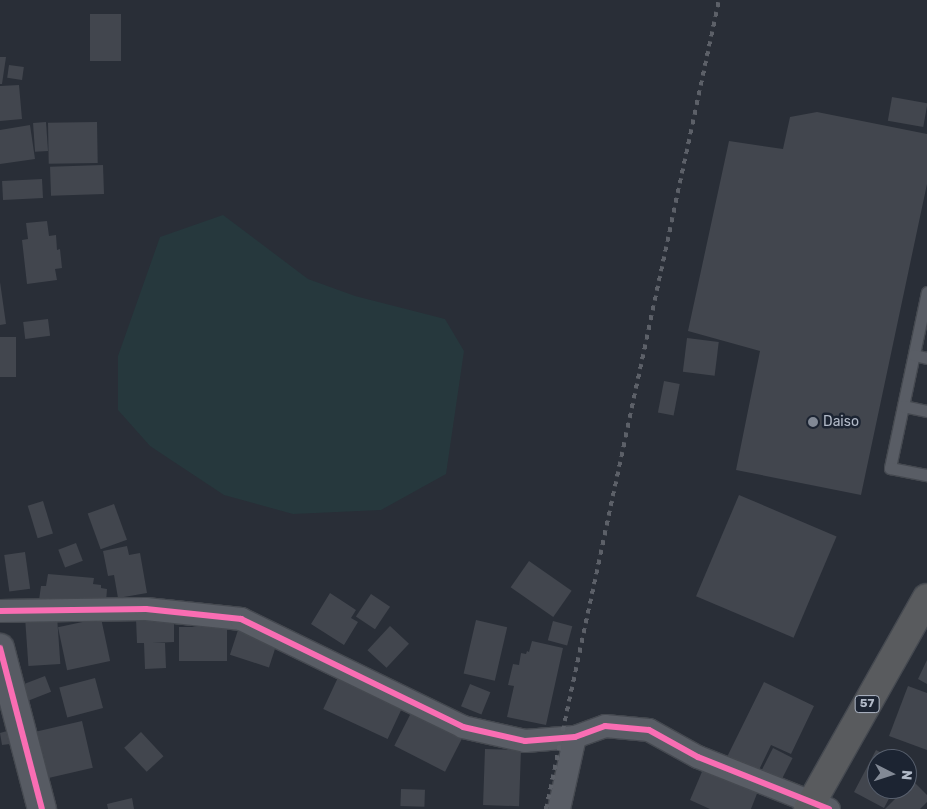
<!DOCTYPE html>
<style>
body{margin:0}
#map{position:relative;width:927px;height:809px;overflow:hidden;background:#292e37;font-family:Rubik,sans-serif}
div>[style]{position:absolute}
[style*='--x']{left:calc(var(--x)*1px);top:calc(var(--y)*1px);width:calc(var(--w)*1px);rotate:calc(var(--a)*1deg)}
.green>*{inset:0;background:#26383d}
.building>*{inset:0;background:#42464e;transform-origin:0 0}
.roads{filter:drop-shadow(1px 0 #454950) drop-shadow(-1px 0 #454950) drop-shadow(0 1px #454950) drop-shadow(0 -1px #454950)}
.lane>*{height:11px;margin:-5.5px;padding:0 5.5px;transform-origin:5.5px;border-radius:5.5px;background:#595d65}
.street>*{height:22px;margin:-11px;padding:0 11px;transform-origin:11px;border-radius:11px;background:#595d65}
.secondary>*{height:28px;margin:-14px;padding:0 14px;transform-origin:14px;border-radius:14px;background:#575b63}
.highway>*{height:28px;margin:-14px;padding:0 14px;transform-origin:14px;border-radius:14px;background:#595b5e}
.rail>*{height:4px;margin-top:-2px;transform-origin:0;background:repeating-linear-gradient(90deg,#5c6068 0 5px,transparent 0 10px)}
.cycleway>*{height:6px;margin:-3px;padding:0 3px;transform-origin:3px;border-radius:3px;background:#f96db3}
.dots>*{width:14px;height:14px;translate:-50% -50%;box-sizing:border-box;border:2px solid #1c2432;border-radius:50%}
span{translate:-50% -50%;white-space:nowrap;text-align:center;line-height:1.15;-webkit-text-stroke:5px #1c2432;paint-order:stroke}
.shield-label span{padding:1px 4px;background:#1c2432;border:1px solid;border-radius:4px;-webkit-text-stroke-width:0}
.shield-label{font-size:12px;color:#b2bac8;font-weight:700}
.poi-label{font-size:14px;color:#b2bac8}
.left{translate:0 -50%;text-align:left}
.north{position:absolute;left:867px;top:749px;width:50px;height:50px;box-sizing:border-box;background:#1c2432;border:1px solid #58606e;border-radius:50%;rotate:95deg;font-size:14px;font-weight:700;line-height:20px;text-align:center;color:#b2bac8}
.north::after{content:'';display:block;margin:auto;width:18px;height:22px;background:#828995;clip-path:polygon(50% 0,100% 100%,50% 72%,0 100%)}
</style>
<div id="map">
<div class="green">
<i style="clip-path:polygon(223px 215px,308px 279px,355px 296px,445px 319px,464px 351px,446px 474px,381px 510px,293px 514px,224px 495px,150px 446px,118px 410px,118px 356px,160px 237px)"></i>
</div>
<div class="building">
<i style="left:90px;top:14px;width:31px;height:47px"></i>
<i style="clip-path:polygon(0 57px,6px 57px,2px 84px,0 84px)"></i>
<i style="left:9px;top:65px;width:15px;height:13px;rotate:8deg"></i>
<i style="clip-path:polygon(19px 85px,22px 119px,0 121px,0 86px)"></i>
<i style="left:892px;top:97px;width:36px;height:24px;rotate:10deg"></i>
<i style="clip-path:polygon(817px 112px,927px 134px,927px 184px,861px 495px,736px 470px,760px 351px,688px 331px,729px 141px,783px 149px,790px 117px)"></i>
<i style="left:46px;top:122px;width:29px;height:13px;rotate:86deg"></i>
<i style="left:97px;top:122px;width:41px;height:49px;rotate:89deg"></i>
<i style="clip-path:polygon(30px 125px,35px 159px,0 164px,0 130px)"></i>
<i style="left:103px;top:165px;width:29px;height:53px;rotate:88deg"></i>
<i style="left:42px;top:179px;width:19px;height:40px;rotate:87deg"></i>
<i style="clip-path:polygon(47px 221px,49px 236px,56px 235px,57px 250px,60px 249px,62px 268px,55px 269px,57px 280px,27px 284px,22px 240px,28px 239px,26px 223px)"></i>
<i style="clip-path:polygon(0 282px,6px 324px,0 325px)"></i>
<i style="left:48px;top:319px;width:17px;height:25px;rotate:83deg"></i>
<i style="left:0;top:337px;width:16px;height:40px"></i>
<i style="left:687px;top:338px;width:32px;height:34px;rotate:7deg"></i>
<i style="left:664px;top:381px;width:16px;height:32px;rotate:11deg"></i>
<i style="left:739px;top:495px;width:106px;height:110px;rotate:23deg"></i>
<i style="left:43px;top:501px;width:34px;height:16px;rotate:73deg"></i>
<i style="left:114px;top:504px;width:38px;height:28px;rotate:70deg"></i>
<i style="left:76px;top:543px;width:19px;height:19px;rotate:69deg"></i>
<i style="clip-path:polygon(127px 546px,129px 555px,140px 553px,147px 593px,118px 598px,114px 575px,108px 576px,103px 551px)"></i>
<i style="left:25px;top:552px;width:37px;height:21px;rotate:82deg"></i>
<i style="left:529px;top:561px;width:52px;height:32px;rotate:35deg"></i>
<i style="clip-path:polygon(48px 574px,94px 578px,93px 584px,101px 585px,101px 588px,107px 589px,106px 602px,39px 600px,41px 586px,46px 586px)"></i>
<i style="clip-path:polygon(330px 593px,356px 610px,351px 618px,358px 622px,344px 645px,311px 624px)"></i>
<i style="left:371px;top:594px;width:23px;height:27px;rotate:34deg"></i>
<i style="left:57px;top:616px;width:48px;height:32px;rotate:86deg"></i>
<i style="left:101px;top:618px;width:44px;height:44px;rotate:78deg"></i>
<i style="clip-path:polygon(174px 618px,174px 642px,152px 643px,165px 643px,166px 668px,145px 669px,144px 643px,137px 643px,136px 619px)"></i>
<i style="left:476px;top:620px;width:32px;height:55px;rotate:13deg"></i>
<i style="left:553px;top:621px;width:20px;height:20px;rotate:15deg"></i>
<i style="left:390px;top:626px;width:26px;height:33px;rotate:43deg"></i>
<i style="left:179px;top:627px;width:48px;height:34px"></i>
<i style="left:238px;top:630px;width:41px;height:26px;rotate:18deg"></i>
<i style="clip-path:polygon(532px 641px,563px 648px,546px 725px,507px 717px,514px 686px,508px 685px,513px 664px,519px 665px,521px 653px,526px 654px,527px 651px,529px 652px)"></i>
<i style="clip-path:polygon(927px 660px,927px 684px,918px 679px)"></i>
<i style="left:341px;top:671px;width:71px;height:42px;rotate:25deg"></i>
<i style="left:45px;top:676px;width:17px;height:28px;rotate:69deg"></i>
<i style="left:95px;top:678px;width:31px;height:37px;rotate:75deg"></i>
<i style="clip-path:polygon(764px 682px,814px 706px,791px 754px,771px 745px,758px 772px,727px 757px)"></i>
<i style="left:470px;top:684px;width:22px;height:24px;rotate:22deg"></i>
<i style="clip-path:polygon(908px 686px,927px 693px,927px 750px,889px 736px)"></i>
<i style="left:412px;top:711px;width:57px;height:39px;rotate:27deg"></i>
<i style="left:82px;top:721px;width:48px;height:51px;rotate:77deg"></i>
<i style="clip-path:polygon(7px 731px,10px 744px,2px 745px,0 733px)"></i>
<i style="left:141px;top:732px;width:33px;height:23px;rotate:47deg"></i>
<i style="left:773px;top:748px;width:22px;height:28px;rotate:27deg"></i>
<i style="left:485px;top:749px;width:36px;height:56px;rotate:2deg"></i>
<i style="clip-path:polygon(876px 750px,893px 759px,877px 759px,877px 789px,894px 789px,884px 808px,854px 792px)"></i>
<i style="clip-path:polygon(704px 767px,758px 791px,751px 809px,710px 809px,690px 800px)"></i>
<i style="clip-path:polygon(913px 781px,927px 795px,927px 802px,920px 809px,885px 809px)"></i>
<i style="left:401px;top:789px;width:24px;height:17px;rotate:2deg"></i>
<i style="clip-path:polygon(132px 798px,134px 809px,108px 809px,107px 804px)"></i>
</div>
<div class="roads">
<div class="lane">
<i style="--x:927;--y:292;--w:180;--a:101.9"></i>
<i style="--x:890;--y:468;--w:38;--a:11"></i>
<i style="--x:914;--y:355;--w:13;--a:13"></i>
<i style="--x:903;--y:406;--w:25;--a:12"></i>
</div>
<div class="street">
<i style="--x:0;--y:611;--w:146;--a:-0.8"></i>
<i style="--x:146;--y:609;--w:96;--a:6"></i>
<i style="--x:241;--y:619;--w:247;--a:25.9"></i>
<i style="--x:463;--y:727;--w:64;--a:12.7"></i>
<i style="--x:525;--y:741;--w:50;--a:-4.6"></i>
<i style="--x:575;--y:737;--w:32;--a:-20"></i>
<i style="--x:605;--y:726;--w:44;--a:5.2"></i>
<i style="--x:649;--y:730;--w:56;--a:28.9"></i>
<i style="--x:698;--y:757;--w:141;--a:21.7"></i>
<i style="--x:559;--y:809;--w:74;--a:-77.5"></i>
</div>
<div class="secondary">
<i style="--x:0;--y:648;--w:166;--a:75.4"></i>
</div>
<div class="highway">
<i style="--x:808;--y:809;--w:242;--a:-60.6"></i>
</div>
</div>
<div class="rail">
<i style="--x:546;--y:809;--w:827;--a:-77.93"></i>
</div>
<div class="cycleway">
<i style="--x:0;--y:611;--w:146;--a:-0.8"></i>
<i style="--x:146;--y:609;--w:96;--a:6"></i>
<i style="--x:241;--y:619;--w:247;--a:25.9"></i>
<i style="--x:463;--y:727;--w:64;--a:12.7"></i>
<i style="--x:525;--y:741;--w:50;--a:-4.6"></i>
<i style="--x:575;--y:737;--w:32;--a:-20"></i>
<i style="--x:605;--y:726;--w:44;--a:5.2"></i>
<i style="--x:649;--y:730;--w:56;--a:28.9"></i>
<i style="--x:698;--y:757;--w:141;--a:21.7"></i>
<i style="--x:0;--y:648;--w:166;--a:75.4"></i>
</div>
<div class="dots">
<i style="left:813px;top:422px;background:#828995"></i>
</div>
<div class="shield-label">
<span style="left:867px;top:704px">57</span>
</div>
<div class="poi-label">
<span class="left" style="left:823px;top:422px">Daiso</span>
</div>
<div class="north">N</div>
</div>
